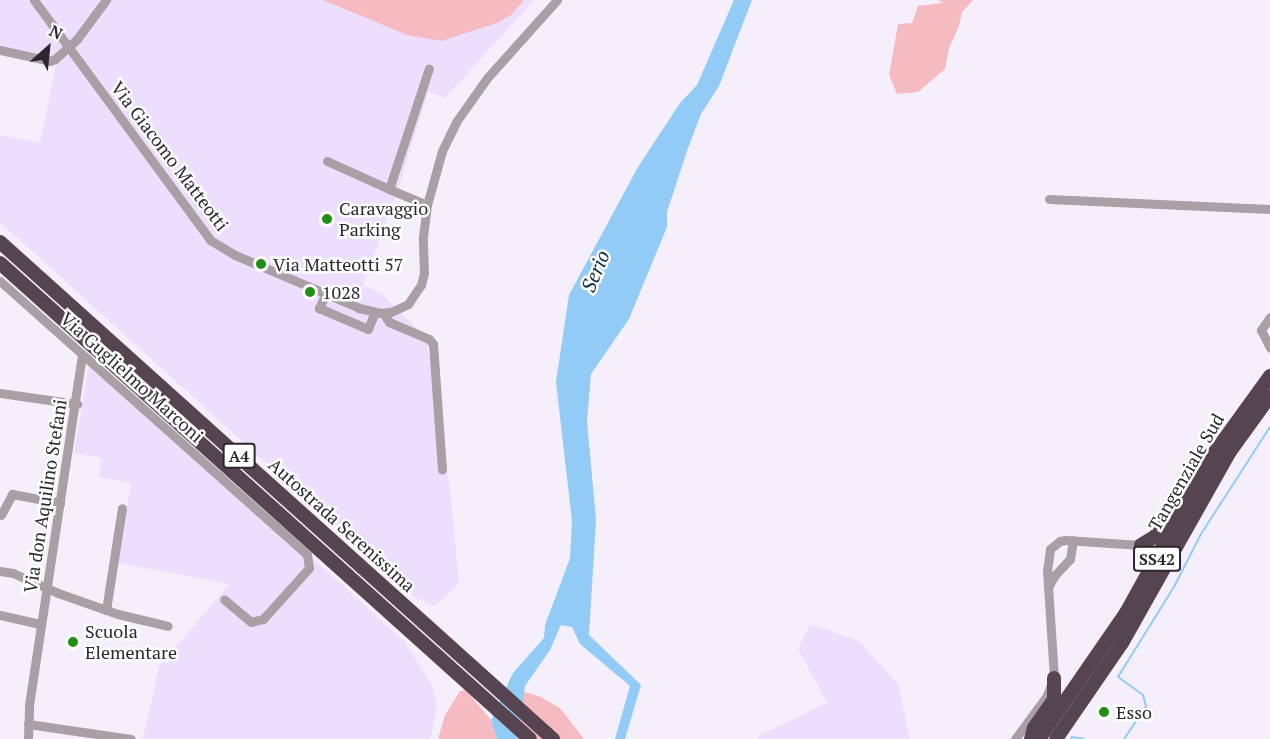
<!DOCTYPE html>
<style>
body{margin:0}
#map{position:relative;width:1270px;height:739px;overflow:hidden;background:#f5effc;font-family:"PT Serif",serif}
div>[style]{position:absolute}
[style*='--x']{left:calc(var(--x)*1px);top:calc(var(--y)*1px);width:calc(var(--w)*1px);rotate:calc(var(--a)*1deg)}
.built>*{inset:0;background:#ecdefc}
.green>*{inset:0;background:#f6bbc0}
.water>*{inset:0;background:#92ccf6}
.stream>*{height:2px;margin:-1px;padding:0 1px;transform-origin:1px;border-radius:1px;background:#92ccf6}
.minor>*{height:9px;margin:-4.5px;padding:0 4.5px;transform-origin:4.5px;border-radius:4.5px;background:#a99fa5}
.highway>*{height:14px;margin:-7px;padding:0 7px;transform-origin:7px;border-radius:7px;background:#574451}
.dots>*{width:16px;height:16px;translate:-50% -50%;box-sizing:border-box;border:3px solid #fff;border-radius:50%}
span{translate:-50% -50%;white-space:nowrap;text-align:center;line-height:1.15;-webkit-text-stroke:5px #fff;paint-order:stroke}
.shield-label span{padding:2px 4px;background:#fff;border:2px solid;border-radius:4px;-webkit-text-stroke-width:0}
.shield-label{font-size:16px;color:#2b2730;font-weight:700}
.street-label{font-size:18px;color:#2b2730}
.poi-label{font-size:18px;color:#2b2730}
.left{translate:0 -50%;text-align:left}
.water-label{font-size:20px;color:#0e2e44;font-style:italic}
.north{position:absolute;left:18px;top:18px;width:60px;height:60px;-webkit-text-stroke:4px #fff;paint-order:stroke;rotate:27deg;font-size:16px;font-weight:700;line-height:24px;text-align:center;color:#2b2730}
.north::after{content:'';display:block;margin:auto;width:21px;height:27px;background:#2b2730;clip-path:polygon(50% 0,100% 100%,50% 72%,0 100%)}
</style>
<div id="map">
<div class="built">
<i style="clip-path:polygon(0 0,534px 0,445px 98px,428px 92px,400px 183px,363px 285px,382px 294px,426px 338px,451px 496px,459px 584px,435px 606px,414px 597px,0 222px,0 138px,1px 135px,40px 143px,56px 65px,0 51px)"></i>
<i style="clip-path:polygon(90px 357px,404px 641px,432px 685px,437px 707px,430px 739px,143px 739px,159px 666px,230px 584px,118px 563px,131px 483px,99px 477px,101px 458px,74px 453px)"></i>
<i style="clip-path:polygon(810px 624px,859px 641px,898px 684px,910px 739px,759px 739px,758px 736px,827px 703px,798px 649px)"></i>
</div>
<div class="green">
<i style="clip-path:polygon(323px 0,524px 0,511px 15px,497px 23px,441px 41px,407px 35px)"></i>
<i style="clip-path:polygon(938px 0,973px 0,962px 12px,959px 26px,949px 48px,945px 69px,918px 92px,897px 94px,889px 75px,898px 24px,912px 23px,918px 6px,943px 3px)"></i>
<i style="clip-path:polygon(466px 690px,491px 720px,497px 739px,438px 739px,445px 715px,460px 691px)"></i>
<i style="clip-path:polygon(524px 692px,539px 696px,560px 708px,584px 739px,518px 739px)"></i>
</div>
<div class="water">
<i style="clip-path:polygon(734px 0,752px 0,719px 86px,701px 114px,687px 151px,667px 212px,667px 227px,629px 319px,591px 374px,587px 421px,596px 520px,589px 635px,641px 685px,625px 739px,615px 739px,630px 686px,580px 644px,572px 627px,561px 625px,550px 650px,525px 686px,518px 739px,497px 739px,491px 720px,513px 673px,544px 638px,545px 625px,570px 558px,572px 521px,556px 382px,569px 295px,638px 167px,680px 103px,697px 85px)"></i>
</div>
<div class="stream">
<i style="--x:1071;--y:739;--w:2;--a:-63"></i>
<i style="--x:1072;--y:737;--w:12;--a:9"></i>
<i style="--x:1124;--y:739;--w:40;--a:-56"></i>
<i style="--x:1146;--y:706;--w:11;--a:-105"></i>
<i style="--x:1143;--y:695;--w:31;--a:-144"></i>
<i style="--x:1118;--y:677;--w:108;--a:-58.2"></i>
<i style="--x:1175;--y:585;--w:57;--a:-63"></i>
<i style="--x:1201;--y:534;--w:127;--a:-57.2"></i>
</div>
<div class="minor">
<i style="--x:34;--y:0;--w:298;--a:53.7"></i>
<i style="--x:210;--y:240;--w:29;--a:31"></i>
<i style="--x:235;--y:255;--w:135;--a:23.1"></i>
<i style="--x:359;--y:308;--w:22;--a:13"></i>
<i style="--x:380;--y:313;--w:11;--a:-5"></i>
<i style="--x:391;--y:312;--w:19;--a:-25"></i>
<i style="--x:408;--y:304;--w:23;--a:-56"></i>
<i style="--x:421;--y:285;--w:12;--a:-76"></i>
<i style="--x:424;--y:273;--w:36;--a:-92"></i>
<i style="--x:423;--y:237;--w:32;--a:-83"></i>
<i style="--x:427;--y:205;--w:56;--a:-74.5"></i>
<i style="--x:442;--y:151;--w:32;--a:-64"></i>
<i style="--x:456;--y:122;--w:54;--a:-54.8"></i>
<i style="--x:487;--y:78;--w:105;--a:-48.1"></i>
<i style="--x:0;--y:50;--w:51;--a:12.4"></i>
<i style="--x:50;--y:61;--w:5;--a:-22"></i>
<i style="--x:55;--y:59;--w:30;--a:-42"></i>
<i style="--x:77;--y:39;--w:49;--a:-53.4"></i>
<i style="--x:327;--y:161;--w:68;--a:24.3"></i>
<i style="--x:1049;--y:199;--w:221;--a:2.6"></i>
<i style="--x:427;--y:205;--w:41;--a:-157.2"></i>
<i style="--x:389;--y:189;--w:127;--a:-71.7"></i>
<i style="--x:0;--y:281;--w:411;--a:41.7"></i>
<i style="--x:307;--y:555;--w:13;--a:81"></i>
<i style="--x:309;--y:568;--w:69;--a:132"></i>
<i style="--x:263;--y:619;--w:12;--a:166"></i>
<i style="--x:251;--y:622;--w:35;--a:-140"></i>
<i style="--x:326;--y:293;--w:17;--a:115"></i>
<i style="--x:319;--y:308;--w:53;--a:23.2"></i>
<i style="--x:368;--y:329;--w:18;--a:-68"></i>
<i style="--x:383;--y:313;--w:11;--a:56"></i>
<i style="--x:389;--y:322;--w:43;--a:23"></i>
<i style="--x:429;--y:339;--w:6;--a:51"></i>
<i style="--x:433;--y:344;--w:126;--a:85.9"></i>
<i style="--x:1270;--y:317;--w:16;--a:125"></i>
<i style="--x:1261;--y:330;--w:20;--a:63"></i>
<i style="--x:0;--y:393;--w:78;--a:8.1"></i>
<i style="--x:1;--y:515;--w:24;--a:-62"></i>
<i style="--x:12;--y:494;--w:49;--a:10.6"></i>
<i style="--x:0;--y:571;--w:13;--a:9"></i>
<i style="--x:13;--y:573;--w:49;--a:24"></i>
<i style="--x:58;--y:593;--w:64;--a:19.3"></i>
<i style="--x:118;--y:614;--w:51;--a:13.5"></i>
<i style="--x:1048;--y:587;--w:14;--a:-60"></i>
<i style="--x:1055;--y:575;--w:22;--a:-47"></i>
<i style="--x:1070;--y:559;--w:19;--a:-81"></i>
<i style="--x:106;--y:610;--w:103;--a:-81.1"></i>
<i style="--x:0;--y:615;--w:41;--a:12.7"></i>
<i style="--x:28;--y:724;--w:104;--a:8.3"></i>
<i style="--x:28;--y:739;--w:34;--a:-88"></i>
<i style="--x:29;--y:705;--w:353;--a:-81.4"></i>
<i style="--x:1015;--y:739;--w:52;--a:-53.6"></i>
<i style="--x:1046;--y:697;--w:21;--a:-67"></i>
<i style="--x:1054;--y:678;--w:107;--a:-93.7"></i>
<i style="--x:1047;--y:571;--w:22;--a:-82"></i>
<i style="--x:1050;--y:549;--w:13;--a:-39"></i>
<i style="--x:1060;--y:541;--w:5;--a:-11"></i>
<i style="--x:1065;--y:540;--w:76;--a:3.8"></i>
</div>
<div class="highway">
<i style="--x:0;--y:242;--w:744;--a:41.95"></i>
<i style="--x:0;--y:263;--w:712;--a:41.93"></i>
<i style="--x:1141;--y:545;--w:17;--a:-31"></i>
<i style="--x:1156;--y:536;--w:51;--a:-61.9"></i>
<i style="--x:1180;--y:491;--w:21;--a:-28"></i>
<i style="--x:1031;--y:739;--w:11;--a:-75"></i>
<i style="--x:1034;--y:728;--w:35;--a:-55"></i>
<i style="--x:1054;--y:699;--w:21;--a:-90"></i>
<i style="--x:1039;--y:739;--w:153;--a:-55.4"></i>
<i style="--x:1126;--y:613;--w:184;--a:-61.1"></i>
<i style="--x:1215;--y:452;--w:94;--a:-54.1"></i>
<i style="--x:1056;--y:739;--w:116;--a:-55.5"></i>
<i style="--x:1122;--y:643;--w:218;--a:-60.6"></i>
<i style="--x:1229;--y:453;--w:70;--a:-54.3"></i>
</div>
<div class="dots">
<i style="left:327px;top:219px;background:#208e13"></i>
<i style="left:261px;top:264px;background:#208e13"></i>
<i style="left:310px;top:292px;background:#208e13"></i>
<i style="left:73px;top:642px;background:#208e13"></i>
<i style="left:1104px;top:712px;background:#208e13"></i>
</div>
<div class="shield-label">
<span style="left:239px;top:456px">A4</span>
<span style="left:1157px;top:559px">SS42</span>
</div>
<div class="street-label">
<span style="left:170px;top:156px;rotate:53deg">Via Giacomo Matteotti</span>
<span style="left:132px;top:377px;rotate:42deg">Via Guglielmo Marconi</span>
<span style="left:1186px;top:472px;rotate:-60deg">Tangenziale Sud</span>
<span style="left:45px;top:496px;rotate:-81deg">Via don Aquilino Stefani</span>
<span style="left:342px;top:525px;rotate:42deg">Autostrada Serenissima</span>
</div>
<div class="poi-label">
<span class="left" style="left:339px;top:219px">Caravaggio<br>Parking</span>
<span class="left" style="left:273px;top:264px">Via Matteotti 57</span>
<span class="left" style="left:322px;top:292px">1028</span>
<span class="left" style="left:85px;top:642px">Scuola<br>Elementare</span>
<span class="left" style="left:1116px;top:712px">Esso</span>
</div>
<div class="water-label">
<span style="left:595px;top:271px;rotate:-67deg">Serio</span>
</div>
<div class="north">N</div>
</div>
